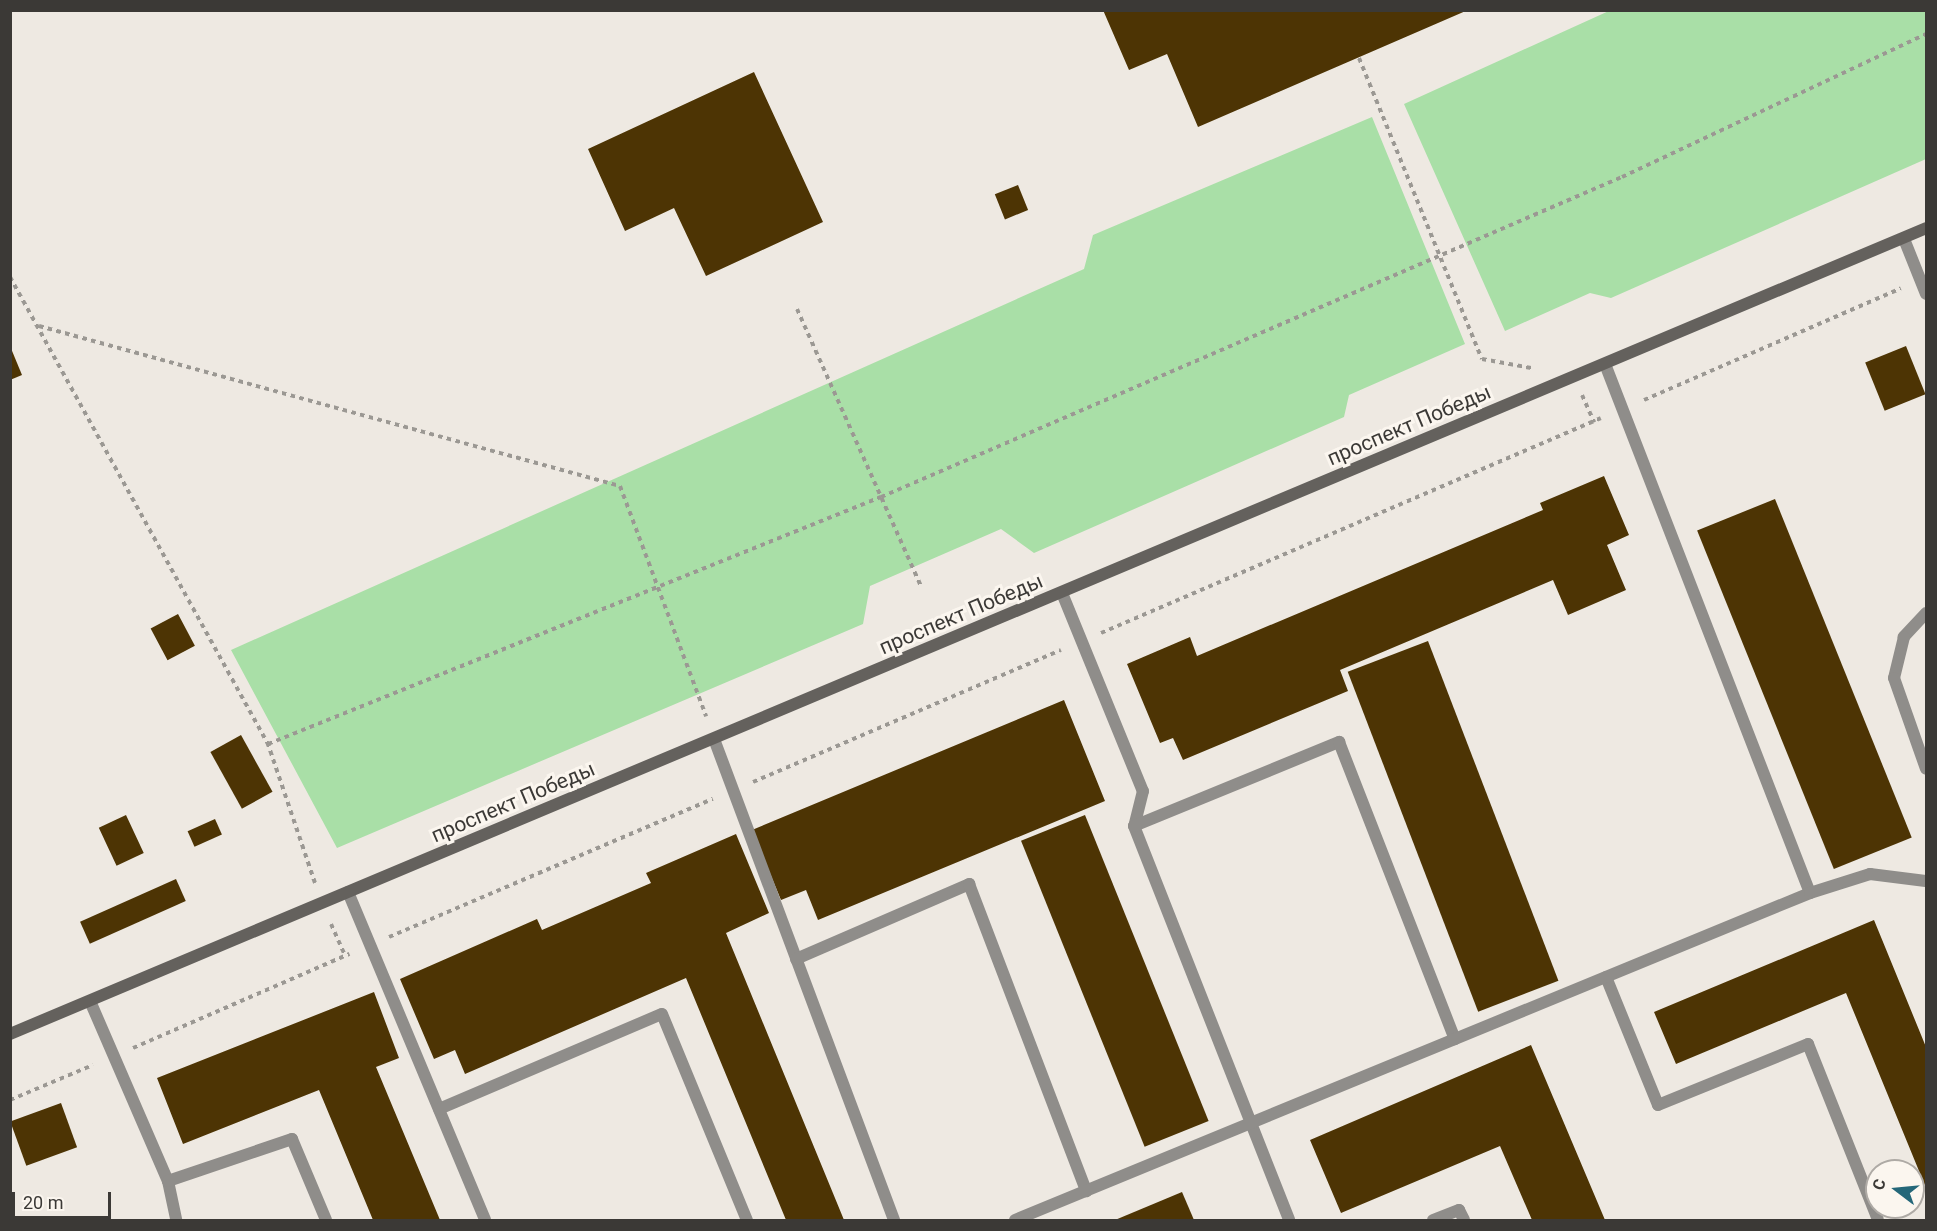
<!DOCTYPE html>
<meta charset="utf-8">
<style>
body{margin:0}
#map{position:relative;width:1937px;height:1231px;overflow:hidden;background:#eee9e2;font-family:Roboto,sans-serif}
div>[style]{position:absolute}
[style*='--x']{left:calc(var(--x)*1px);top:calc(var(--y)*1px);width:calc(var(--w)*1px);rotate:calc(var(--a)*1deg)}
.green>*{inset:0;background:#a9dfa7}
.building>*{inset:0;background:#4d3404;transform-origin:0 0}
.path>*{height:4px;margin-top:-2px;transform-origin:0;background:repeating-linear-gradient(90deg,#9b9893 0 4.5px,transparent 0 9px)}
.lane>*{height:12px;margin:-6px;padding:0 6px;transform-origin:6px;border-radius:6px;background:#8f8d8a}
.secondary>*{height:12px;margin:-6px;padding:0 6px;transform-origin:6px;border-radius:6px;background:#64615d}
span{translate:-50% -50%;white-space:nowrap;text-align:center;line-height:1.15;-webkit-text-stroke:6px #fbf6ef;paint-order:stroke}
.street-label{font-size:21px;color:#3b3936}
.frame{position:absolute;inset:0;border:12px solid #3b3936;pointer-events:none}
.north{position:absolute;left:1865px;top:1159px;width:60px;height:60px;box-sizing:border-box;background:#fbf6ef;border:2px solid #aeaaa5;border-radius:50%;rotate:286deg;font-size:16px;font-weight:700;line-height:24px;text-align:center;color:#3b3936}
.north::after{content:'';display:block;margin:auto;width:21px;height:27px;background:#246779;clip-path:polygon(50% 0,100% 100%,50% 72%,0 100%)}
.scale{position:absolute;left:12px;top:1192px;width:99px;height:27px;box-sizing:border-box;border:3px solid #3b3936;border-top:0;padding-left:8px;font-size:18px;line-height:21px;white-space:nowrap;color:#3b3936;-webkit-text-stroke:4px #fbf6ef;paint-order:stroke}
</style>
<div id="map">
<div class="green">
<i style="clip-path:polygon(1611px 10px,1926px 11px,1926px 159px,1611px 298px,1590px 293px,1505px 331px,1404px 104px)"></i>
<i style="clip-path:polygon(1372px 117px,1465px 344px,1349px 395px,1344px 417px,1034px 553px,1001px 529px,870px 586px,863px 624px,337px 848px,231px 650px,1084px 269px,1093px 235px)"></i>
</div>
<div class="building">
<i style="clip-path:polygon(1103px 10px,1468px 10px,1198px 127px,1167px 54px,1129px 70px)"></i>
<i style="clip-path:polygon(754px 72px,823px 222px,706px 276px,674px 208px,625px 231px,588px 149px)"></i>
<i style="left:1018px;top:185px;width:27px;height:25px;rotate:68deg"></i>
<i style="clip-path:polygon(10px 346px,22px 375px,10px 380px)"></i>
<i style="left:1906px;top:346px;width:52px;height:44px;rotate:68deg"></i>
<i style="clip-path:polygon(1604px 476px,1629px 535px,1607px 545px,1626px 590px,1568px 615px,1553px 580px,1340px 670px,1348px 691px,1183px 760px,1173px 738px,1160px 743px,1127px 664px,1190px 637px,1197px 656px,1543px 510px,1540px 503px)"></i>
<i style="left:1775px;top:499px;width:365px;height:84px;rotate:68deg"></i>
<i style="left:178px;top:614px;width:36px;height:31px;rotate:62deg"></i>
<i style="left:1428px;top:641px;width:364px;height:86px;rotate:69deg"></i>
<i style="clip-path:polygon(1064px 700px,1105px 801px,818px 920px,806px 890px,781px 900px,752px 830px)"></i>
<i style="left:241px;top:735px;width:65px;height:35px;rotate:61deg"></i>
<i style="left:126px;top:815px;width:42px;height:30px;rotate:65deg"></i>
<i style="left:1085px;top:815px;width:330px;height:69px;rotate:68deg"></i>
<i style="left:215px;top:819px;width:17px;height:30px;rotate:66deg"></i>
<i style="clip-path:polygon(736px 834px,769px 913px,726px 933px,844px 1220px,786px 1220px,686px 978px,465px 1074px,455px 1050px,434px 1059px,400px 979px,537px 919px,542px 930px,651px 883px,646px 873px)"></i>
<i style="left:176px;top:879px;width:24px;height:105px;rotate:66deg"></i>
<i style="clip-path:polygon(1874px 920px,1926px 1047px,1926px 1188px,1846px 993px,1676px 1064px,1654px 1012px)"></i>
<i style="clip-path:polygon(374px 992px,399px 1058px,376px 1067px,440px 1220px,373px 1220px,319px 1090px,183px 1144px,157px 1078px)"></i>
<i style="clip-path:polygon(1531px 1045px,1605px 1220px,1532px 1220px,1500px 1146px,1341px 1213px,1310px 1140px)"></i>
<i style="left:61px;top:1103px;width:47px;height:54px;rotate:70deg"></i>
<i style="clip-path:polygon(1182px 1192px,1194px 1220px,1115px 1220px)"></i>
</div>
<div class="path">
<i style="--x:1359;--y:58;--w:325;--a:67.8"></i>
<i style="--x:1482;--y:359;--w:50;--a:10.4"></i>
<i style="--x:10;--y:277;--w:534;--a:61.08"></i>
<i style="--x:797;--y:309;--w:303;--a:65.9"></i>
<i style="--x:39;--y:326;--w:603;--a:15.4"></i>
<i style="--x:620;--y:486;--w:246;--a:69.5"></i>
<i style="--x:1582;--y:395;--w:30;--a:66"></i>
<i style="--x:1644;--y:400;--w:280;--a:-23.5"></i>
<i style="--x:1101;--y:633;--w:544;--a:-23.27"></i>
<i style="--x:753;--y:782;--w:335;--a:-23.2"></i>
<i style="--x:315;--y:883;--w:147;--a:-108.7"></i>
<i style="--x:268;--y:744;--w:661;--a:-21.95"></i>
<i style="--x:881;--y:497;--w:807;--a:-23.36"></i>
<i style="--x:1622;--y:177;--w:336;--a:-25.2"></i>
<i style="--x:331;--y:924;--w:35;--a:66"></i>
<i style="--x:389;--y:937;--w:352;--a:-23.1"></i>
<i style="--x:133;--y:1048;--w:236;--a:-23.5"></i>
<i style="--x:10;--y:1100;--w:90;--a:-22.9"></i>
</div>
<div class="lane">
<i style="--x:1904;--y:239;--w:59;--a:68.2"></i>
<i style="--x:1605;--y:364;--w:567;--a:68.82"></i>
<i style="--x:1062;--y:593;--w:214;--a:67.8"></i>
<i style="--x:1143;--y:791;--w:36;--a:104"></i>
<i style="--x:1134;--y:826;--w:423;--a:68.5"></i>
<i style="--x:1926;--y:613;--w:33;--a:133"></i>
<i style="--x:1904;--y:637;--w:42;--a:103.7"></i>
<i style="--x:1894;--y:678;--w:96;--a:70.6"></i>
<i style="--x:714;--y:739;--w:514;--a:69.48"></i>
<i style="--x:1134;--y:826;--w:222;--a:-22.3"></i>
<i style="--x:1339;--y:742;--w:319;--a:68.7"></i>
<i style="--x:348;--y:892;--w:355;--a:67.3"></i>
<i style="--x:796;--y:959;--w:189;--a:-23.4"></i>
<i style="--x:969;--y:884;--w:329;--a:69.1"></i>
<i style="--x:1606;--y:977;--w:138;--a:67.9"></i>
<i style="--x:1658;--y:1105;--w:162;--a:-22.1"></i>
<i style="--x:1808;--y:1044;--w:189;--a:68.3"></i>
<i style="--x:90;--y:1001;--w:196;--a:66.6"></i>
<i style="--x:168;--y:1181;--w:40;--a:78"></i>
<i style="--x:439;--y:1109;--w:242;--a:-23.1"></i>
<i style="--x:662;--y:1014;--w:223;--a:67.6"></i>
<i style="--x:168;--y:1181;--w:131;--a:-18.7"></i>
<i style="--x:292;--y:1139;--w:88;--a:67.2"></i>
<i style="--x:1015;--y:1220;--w:860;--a:-22.36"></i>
<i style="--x:1810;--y:893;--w:63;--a:-17.6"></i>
<i style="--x:1870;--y:874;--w:56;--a:7.1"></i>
<i style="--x:1433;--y:1220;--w:28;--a:-21"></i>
<i style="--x:1459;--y:1210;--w:11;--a:63"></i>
</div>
<div class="secondary">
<i style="--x:10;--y:1034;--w:2079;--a:-22.81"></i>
</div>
<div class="street-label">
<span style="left:1409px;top:425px;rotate:-23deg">проспект Победы</span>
<span style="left:961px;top:614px;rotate:-23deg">проспект Победы</span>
<span style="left:513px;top:802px;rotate:-23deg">проспект Победы</span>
</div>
<div class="frame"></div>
<div class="north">С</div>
<div class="scale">20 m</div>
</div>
